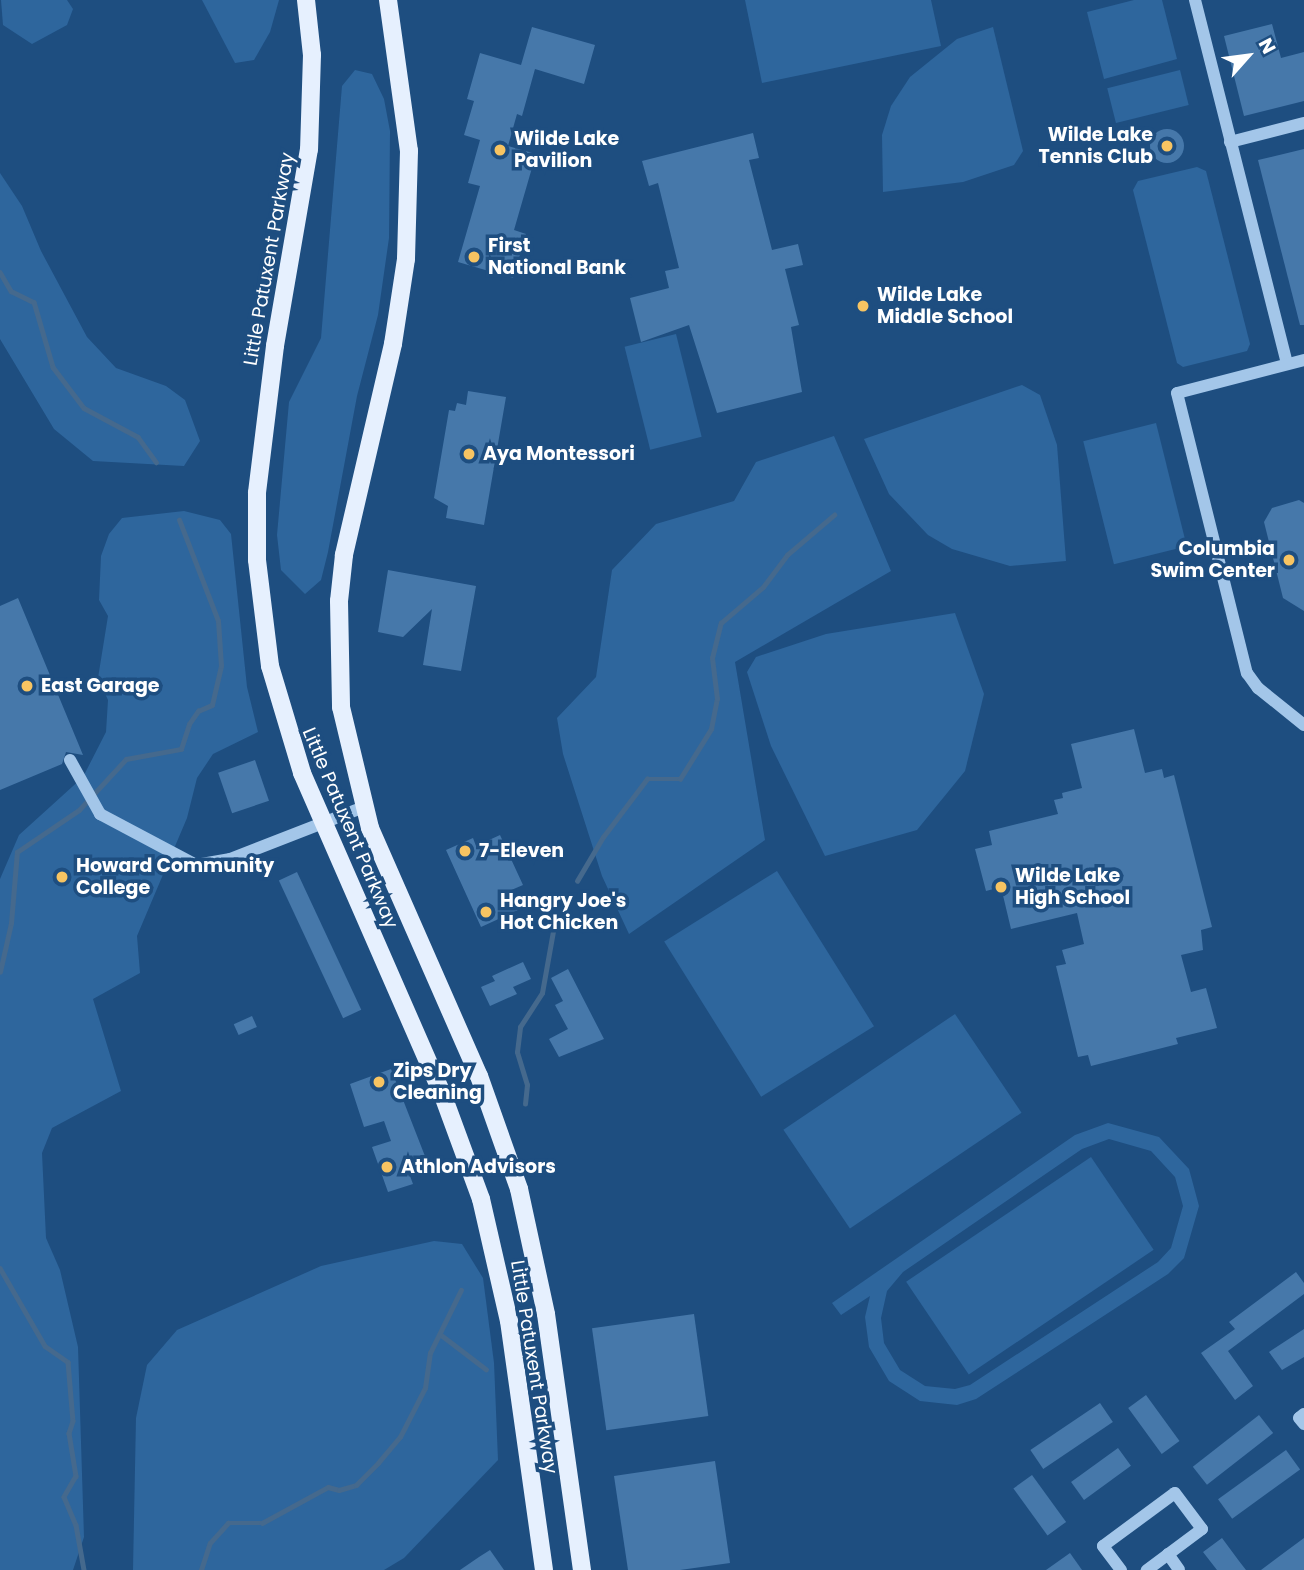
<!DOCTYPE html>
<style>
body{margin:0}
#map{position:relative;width:1304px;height:1570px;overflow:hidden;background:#1e4e80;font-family:Poppins,sans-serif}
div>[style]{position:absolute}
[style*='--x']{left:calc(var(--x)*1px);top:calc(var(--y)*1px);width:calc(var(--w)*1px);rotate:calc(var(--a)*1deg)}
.green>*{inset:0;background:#2e669d;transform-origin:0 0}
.stream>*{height:4.5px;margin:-2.25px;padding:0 2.25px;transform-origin:2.25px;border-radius:2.25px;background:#45698d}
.building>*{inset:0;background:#4678aa;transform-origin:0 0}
.round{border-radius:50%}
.minor>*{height:12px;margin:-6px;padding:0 6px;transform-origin:6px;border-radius:6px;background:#a3c6e9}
.major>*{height:18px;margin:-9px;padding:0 9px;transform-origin:9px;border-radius:9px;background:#e6f0fe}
.dots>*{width:19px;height:19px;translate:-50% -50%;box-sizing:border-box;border:4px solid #1e4e80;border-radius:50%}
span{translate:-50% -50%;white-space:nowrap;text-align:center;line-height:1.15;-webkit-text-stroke:7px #1e4e80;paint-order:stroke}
.poi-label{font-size:19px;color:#fff;font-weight:700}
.right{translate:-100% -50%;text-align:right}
.left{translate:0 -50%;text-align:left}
.street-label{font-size:19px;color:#fff}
.north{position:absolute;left:1213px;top:21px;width:70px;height:70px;-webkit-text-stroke:5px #1e4e80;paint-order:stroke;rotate:62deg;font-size:19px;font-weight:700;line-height:28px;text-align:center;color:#fff}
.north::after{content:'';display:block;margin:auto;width:24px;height:32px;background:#fff;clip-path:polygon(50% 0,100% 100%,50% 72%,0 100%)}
</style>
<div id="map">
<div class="green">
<i style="clip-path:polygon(1px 0,67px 0,73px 9px,67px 25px,32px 44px,3px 25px)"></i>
<i style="clip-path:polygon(202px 0,279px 0,270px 32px,254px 60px,235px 63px)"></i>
<i style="clip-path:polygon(745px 0,931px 0,941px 46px,762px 83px)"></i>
<i style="clip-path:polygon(1134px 0,1162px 0,1177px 59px,1104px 79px,1087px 12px)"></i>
<i style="clip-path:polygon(993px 27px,1023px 151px,1014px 165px,963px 182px,883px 192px,882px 135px,891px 106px,910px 77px,957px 39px)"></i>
<i style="clip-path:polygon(355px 70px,372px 74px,384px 99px,390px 131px,389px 238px,378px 315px,357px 396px,328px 552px,321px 580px,305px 594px,281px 570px,277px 535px,289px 402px,321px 338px,342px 86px)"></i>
<i style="left:1180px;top:70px;width:36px;height:75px;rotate:76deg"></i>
<i style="clip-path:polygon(1197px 167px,1206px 171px,1250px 344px,1247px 351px,1183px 367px,1177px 363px,1133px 190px,1138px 181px)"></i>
<i style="clip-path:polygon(0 173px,22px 206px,41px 251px,87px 337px,116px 368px,166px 386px,185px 400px,200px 441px,184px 466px,93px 461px,54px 429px,0 339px)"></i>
<i style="left:676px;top:334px;width:106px;height:53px;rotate:76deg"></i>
<i style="clip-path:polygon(1022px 385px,1040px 395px,1057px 445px,1066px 561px,1010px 566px,952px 549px,928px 535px,889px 494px,864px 439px)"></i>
<i style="left:1156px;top:423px;width:127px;height:75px;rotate:76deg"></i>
<i style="clip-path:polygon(834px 436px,891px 571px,735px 662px,765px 840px,629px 934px,602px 876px,563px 754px,557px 718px,596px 677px,612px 570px,656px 524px,734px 501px,756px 462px)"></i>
<i style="clip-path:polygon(184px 511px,220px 520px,231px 534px,247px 687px,258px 732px,213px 754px,197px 778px,187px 818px,137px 936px,140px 973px,93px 999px,121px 1091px,52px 1128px,42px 1153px,46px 1238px,60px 1270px,78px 1347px,84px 1537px,73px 1570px,0 1570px,0 879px,19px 835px,83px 777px,106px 732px,108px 700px,98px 678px,108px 616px,99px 600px,101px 556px,109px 534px,122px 518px)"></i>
<i style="clip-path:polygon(955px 613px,984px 694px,965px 771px,917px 830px,825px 856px,771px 746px,747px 672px,756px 657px,826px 634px)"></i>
<i style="left:777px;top:871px;width:183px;height:133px;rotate:58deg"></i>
<i style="left:955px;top:1014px;width:119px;height:207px;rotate:56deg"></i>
<i style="clip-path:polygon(evenodd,1108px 1123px,1159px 1137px,1189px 1169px,1199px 1206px,1184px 1258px,1168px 1274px,976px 1399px,957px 1405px,920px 1401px,889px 1381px,869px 1347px,865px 1317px,870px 1296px,841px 1315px,832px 1303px,1075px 1135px,1108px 1123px,1109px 1139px,1151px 1151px,1175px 1177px,1183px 1206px,1171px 1248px,1158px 1262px,970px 1385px,955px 1389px,925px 1386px,900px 1370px,884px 1343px,881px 1318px,887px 1291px,903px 1272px,1082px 1149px,1109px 1139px)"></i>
<i style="left:1091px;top:1157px;width:112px;height:223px;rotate:56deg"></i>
<i style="clip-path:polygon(434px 1241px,462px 1244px,483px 1278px,494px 1363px,498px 1460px,404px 1558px,384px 1570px,133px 1570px,136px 1418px,147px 1365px,177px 1330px,321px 1266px)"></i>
</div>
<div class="stream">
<i style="--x:0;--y:272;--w:22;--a:60"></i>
<i style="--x:11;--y:291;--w:25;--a:26"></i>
<i style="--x:34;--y:302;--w:68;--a:73.7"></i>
<i style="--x:53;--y:367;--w:51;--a:52.9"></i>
<i style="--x:84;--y:408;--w:61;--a:28.2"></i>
<i style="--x:138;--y:437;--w:31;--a:54"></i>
<i style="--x:577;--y:881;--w:51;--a:-59.4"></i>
<i style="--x:603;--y:837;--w:73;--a:-52.8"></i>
<i style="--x:647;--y:779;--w:33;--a:0"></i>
<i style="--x:680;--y:779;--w:59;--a:-58.2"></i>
<i style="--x:711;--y:729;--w:31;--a:-79"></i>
<i style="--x:717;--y:699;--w:41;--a:-97"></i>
<i style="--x:712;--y:658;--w:36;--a:-76"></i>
<i style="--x:721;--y:623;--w:55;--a:-40.6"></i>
<i style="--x:763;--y:587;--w:40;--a:-53"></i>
<i style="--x:787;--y:555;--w:62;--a:-40.4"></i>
<i style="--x:0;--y:972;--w:50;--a:-77.3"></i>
<i style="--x:11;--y:923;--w:71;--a:-85.2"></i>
<i style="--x:17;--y:852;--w:75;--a:-34.1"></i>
<i style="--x:79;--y:810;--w:69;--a:-47.3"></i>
<i style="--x:126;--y:759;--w:56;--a:-10.3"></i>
<i style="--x:181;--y:749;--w:26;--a:-72"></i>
<i style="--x:189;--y:724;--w:16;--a:-55"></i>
<i style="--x:198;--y:711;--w:15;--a:-23"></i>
<i style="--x:212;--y:705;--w:40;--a:-77"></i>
<i style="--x:221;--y:666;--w:45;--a:-93.8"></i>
<i style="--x:218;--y:621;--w:108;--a:-111.1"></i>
<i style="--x:525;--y:1104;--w:19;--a:-84"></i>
<i style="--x:527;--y:1085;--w:34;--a:-107"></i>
<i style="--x:517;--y:1052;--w:25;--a:-83"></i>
<i style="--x:520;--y:1027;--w:40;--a:-57.1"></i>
<i style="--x:542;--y:993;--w:74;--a:-79.9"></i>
<i style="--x:0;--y:1268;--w:90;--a:60"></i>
<i style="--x:45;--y:1346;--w:28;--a:35"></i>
<i style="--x:68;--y:1362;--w:59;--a:85.2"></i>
<i style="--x:73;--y:1421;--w:13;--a:108"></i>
<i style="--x:69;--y:1433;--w:44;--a:80.8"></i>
<i style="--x:76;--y:1476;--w:24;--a:120"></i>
<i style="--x:64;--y:1497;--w:30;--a:67"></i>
<i style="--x:76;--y:1525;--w:46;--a:79.9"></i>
<i style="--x:440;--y:1334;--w:58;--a:37.3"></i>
<i style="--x:201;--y:1570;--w:28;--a:-72"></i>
<i style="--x:210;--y:1543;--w:27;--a:-48"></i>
<i style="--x:228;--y:1523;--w:34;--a:0"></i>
<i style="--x:262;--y:1523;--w:75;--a:-28.6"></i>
<i style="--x:328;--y:1487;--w:11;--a:15"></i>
<i style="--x:339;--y:1490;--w:18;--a:-16"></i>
<i style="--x:356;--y:1485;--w:31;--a:-45"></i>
<i style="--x:378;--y:1463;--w:34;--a:-50"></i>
<i style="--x:400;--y:1437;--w:55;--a:-63"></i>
<i style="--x:425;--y:1388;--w:35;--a:-82"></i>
<i style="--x:430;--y:1353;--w:70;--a:-63.8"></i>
</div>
<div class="building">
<i style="clip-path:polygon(1272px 24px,1281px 58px,1304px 52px,1304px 101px,1244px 116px,1224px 36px)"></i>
<i style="clip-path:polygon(532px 27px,595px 45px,584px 84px,535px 69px,522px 116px,517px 114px,508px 146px,536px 154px,514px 230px,526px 234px,513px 278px,458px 262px,480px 186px,468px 183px,480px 140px,464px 135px,474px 101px,467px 99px,480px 53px,521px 65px)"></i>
<i class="round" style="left:1150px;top:129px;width:34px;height:34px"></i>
<i style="clip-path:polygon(753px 133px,759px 158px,749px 160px,772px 250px,798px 244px,803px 265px,785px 269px,799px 325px,791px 327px,802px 392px,717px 413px,689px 325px,641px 342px,630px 298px,669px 288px,665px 271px,679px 268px,658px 183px,649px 186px,642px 161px)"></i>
<i style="clip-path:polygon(1304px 149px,1304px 325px,1300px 325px,1258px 160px)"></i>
<i style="clip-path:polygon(468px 391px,506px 397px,484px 525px,446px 518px,448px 506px,434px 498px,449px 410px,455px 411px,457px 403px,466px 405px)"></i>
<i style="clip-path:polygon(1299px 500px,1304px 503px,1304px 611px,1283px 598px,1264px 522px,1272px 508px)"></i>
<i style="clip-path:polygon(388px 570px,476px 586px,461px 671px,423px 665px,432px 609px,403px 637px,378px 632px)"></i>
<i style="clip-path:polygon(18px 598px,83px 755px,66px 752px,62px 764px,0 790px,0 606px)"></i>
<i style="clip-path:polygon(1134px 729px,1145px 773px,1162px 769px,1164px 778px,1174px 775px,1212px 927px,1201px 930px,1203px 950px,1181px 955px,1191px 992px,1206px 988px,1217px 1028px,1176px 1038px,1178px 1044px,1091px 1066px,1088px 1055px,1078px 1057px,1056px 966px,1066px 964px,1062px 950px,1084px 944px,1077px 913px,1011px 929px,1001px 887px,986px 891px,975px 849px,992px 845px,989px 831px,1058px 814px,1054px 800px,1063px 798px,1062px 793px,1082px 788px,1071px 744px)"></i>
<i style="left:255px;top:760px;width:43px;height:39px;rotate:71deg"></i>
<i style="clip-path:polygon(500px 835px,523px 885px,509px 891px,518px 910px,481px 927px,446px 850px,473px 838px,476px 846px)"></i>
<i style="left:297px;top:872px;width:152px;height:20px;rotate:65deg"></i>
<i style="clip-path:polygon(523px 962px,531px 979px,513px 987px,517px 994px,490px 1006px,481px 987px,495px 981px,492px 976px)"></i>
<i style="clip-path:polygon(568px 969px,604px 1039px,559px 1057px,549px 1039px,568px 1029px,555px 1005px,563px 1001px,551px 978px)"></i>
<i style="left:252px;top:1016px;width:12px;height:20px;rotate:66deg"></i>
<i style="clip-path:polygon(391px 1069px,430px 1169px,410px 1176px,413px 1184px,388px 1192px,372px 1147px,391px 1141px,384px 1121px,364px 1127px,350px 1084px)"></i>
<i style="clip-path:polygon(1296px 1272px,1304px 1283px,1304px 1294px,1228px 1351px,1253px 1386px,1235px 1400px,1201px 1353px,1235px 1329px,1229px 1322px)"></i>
<i style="left:694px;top:1314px;width:103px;height:103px;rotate:82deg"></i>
<i style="clip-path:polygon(1304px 1329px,1304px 1357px,1282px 1370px,1269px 1352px)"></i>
<i style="left:1146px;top:1395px;width:57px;height:22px;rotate:54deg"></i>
<i style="left:1100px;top:1403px;width:23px;height:84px;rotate:56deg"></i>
<i style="left:1259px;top:1415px;width:23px;height:84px;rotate:52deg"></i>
<i style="left:1118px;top:1448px;width:22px;height:58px;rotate:54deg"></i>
<i style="left:1286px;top:1450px;width:24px;height:84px;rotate:54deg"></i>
<i style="clip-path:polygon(715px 1461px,730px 1563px,680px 1570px,628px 1570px,614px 1476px)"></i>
<i style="left:1032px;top:1475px;width:58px;height:23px;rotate:54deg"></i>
<i style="clip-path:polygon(1222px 1538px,1239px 1561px,1246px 1570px,1217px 1570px,1203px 1552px)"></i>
<i style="clip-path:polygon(1304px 1538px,1304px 1570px,1261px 1570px,1281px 1555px)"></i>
<i style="clip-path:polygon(490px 1550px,504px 1570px,460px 1570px,479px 1557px)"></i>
<i style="clip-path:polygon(1070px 1553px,1082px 1570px,1046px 1570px)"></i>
</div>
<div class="minor">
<i style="--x:1195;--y:0;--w:375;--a:75.8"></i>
<i style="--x:1230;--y:142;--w:76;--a:-14.4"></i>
<i style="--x:1304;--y:360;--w:131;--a:165.4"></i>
<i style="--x:1177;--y:393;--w:289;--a:76"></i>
<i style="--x:1247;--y:673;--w:19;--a:54"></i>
<i style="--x:1258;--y:688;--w:59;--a:38.8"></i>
<i style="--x:70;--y:760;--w:62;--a:60.9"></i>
<i style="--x:100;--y:814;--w:109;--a:28"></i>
<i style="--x:196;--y:865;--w:35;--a:-10"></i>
<i style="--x:230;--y:859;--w:144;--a:-21.2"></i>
<i style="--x:1304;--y:1414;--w:6;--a:141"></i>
<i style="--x:1299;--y:1418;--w:8;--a:50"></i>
<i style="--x:1168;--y:1554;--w:19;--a:55"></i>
<i style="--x:1121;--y:1570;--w:30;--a:-127"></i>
<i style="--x:1103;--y:1546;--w:89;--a:-36.4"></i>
<i style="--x:1175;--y:1493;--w:45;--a:53.1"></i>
<i style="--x:1202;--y:1529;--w:69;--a:143.3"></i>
</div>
<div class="major">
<i style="--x:306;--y:0;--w:55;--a:83.8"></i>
<i style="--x:312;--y:55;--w:94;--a:91.8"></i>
<i style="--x:309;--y:149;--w:200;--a:99.8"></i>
<i style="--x:275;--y:346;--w:148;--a:97"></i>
<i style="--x:257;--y:493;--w:67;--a:90"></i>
<i style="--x:257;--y:560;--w:107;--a:83"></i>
<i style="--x:270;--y:666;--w:112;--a:73.3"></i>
<i style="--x:302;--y:773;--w:349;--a:66.4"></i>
<i style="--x:442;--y:1093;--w:113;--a:69.8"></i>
<i style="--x:481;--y:1199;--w:125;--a:77.1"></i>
<i style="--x:509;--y:1321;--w:251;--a:82"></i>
<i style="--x:388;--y:0;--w:152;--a:82.1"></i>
<i style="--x:409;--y:151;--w:108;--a:91.6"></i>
<i style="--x:406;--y:259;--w:86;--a:98.7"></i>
<i style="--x:393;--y:344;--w:217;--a:103.1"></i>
<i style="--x:344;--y:555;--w:46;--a:96.2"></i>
<i style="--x:339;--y:601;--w:106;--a:88.9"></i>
<i style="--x:341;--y:707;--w:124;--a:76.5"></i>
<i style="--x:370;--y:828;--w:271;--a:66.3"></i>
<i style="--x:479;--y:1076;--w:120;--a:70.5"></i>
<i style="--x:519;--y:1189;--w:128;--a:77.8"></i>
<i style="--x:546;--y:1314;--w:259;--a:82"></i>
</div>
<div class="dots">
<i style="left:1167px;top:146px;background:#f7c462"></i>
<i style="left:500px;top:150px;background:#f7c462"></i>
<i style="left:474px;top:257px;background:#f7c462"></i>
<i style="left:863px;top:306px;background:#f7c462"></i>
<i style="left:469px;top:454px;background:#f7c462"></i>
<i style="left:1289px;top:560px;background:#f7c462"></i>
<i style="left:27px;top:686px;background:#f7c462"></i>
<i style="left:465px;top:851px;background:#f7c462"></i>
<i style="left:62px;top:877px;background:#f7c462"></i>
<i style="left:1001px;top:887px;background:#f7c462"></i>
<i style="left:486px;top:912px;background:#f7c462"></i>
<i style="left:379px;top:1082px;background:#f7c462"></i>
<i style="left:387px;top:1167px;background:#f7c462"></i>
</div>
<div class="poi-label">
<span class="right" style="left:1153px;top:146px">Wilde Lake<br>Tennis Club</span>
<span class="left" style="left:514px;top:150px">Wilde Lake<br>Pavilion</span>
<span class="left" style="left:488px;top:257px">First<br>National Bank</span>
<span class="left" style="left:877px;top:306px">Wilde Lake<br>Middle School</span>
<span class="left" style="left:483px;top:454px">Aya Montessori</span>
<span class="right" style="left:1275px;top:560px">Columbia<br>Swim Center</span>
<span class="left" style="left:41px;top:686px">East Garage</span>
<span class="left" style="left:479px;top:851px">7-Eleven</span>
<span class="left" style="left:76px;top:877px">Howard Community<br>College</span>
<span class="left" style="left:1015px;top:887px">Wilde Lake<br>High School</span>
<span class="left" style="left:500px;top:912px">Hangry Joe's<br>Hot Chicken</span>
<span class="left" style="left:393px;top:1082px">Zips Dry<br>Cleaning</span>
<span class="left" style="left:401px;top:1167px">Athlon Advisors</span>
</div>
<div class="street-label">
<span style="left:269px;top:259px;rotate:-80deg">Little Patuxent Parkway</span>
<span style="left:350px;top:828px;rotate:67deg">Little Patuxent Parkway</span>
<span style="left:534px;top:1367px;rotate:81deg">Little Patuxent Parkway</span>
</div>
<div class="north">N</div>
</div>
